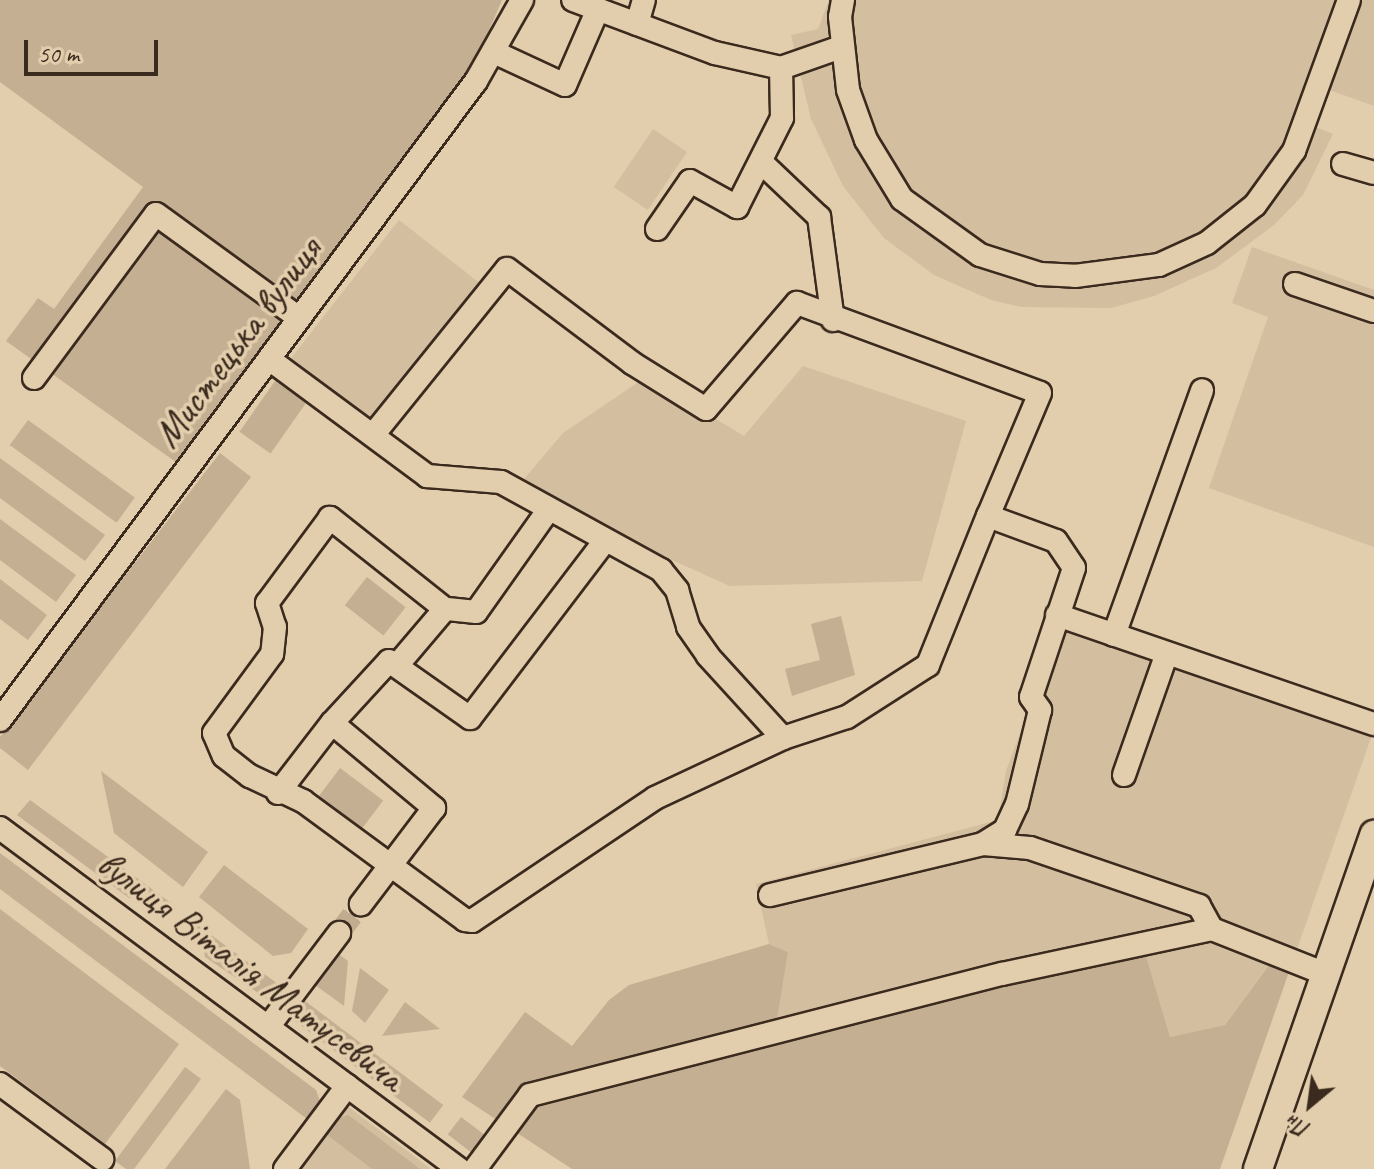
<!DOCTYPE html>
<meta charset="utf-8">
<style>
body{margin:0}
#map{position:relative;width:1374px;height:1169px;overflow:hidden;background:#e2cdac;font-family:Caveat,sans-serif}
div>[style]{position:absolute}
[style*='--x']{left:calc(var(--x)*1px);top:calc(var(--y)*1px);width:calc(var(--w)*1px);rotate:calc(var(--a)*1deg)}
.built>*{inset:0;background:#d3be9f;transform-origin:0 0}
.green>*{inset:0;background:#c4af92;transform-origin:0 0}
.minor-tunnel>*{height:22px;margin-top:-11px;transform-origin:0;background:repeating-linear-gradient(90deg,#c1ac90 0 22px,transparent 0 33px)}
.roads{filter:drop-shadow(2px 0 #3b2a1e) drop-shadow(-2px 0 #3b2a1e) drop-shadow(0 2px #3b2a1e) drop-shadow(0 -2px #3b2a1e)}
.minor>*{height:22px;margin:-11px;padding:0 11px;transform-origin:11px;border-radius:11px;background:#e2cdac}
.major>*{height:28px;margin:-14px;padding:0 14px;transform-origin:14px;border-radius:14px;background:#e2cdac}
span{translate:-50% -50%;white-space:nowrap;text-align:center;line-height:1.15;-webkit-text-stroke:7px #e2cdac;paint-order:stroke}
.street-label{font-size:40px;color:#3b2a1e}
.north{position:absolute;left:1270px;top:1065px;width:80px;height:80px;-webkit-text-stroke:6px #e2cdac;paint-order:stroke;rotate:209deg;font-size:22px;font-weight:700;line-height:32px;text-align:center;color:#3b2a1e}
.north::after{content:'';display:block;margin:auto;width:28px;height:36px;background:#3b2a1e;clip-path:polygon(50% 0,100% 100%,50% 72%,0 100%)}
.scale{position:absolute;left:24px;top:40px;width:134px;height:36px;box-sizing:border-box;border:4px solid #3b2a1e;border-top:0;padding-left:10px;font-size:24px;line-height:28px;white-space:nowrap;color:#3b2a1e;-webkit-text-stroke:6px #e2cdac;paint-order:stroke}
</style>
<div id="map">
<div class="built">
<i style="clip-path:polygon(829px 0,1374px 0,1374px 106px,1324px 88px,1311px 125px,1333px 134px,1303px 195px,1274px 225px,1216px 268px,1154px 296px,1111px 308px,1021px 307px,991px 300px,934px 275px,884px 238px,843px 186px,811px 119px,791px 35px,818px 29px)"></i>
<i style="left:653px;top:129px;width:41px;height:70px;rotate:34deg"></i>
<i style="left:399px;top:220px;width:105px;height:175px;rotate:38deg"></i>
<i style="clip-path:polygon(1252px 247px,1374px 290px,1374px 547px,1209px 488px,1268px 317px,1232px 303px)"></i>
<i style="clip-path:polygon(803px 366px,966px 421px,922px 581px,730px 586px,567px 513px,519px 485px,563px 433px,646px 377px,744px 436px)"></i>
<i style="clip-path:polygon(1052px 603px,1374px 729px,1290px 969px,1273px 958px,1225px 1025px,1170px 1037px,1145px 954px,772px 1043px,788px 952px,769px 944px,756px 884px,998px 820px,1006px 771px,1027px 715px,1019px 700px)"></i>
<i style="clip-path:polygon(338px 1099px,431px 1169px,285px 1169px)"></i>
</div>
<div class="green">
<i style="clip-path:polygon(0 0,502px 0,477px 58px,297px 300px,307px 309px,187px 470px,6px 341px,38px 298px,54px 309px,143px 187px,0 82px)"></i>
<i style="left:275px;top:381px;width:38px;height:62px;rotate:35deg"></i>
<i style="left:28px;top:420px;width:132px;height:31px;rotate:36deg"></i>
<i style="clip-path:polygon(220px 453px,251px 477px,28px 770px,0 748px,0 737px)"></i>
<i style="clip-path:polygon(0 458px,105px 535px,85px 561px,0 498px)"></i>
<i style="clip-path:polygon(0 519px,76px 575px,56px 602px,0 560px)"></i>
<i style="left:367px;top:577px;width:49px;height:36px;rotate:38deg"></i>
<i style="clip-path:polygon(0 579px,47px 615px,28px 640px,0 619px)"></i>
<i style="clip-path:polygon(841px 616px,855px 675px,792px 696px,785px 669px,820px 660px,811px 624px)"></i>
<i style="left:340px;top:768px;width:54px;height:35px;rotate:37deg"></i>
<i style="clip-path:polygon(101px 771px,208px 852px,183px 887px,114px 833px)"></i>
<i style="clip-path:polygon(30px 800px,171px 903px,165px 910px,147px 895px,129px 898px,17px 815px)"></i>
<i style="clip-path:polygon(0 853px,316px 1090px,320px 1101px,307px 1119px,0 889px)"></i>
<i style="clip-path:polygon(224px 865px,308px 929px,291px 953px,273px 956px,199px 897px)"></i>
<i style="clip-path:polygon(0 909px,179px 1044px,105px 1144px,0 1066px)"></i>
<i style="clip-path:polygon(184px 915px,282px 987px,270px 1001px,205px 957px,202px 937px,180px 921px)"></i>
<i style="clip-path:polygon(769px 944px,788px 952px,773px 1043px,1145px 953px,1170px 1037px,1225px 1025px,1274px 958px,1290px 969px,1220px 1169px,572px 1169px,462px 1097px,525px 1012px,572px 1046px,609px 1000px,629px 985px)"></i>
<i style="clip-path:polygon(333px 950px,348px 961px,344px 1006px,311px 982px)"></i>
<i style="clip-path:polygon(360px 968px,389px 990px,365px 1023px,352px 1011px)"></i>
<i style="left:301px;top:998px;width:178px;height:22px;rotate:37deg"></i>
<i style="clip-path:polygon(405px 1002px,440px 1029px,382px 1036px)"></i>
<i style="clip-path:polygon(185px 1067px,201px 1079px,134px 1169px,126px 1169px,115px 1161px)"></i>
<i style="clip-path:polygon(226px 1089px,240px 1100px,250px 1169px,165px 1169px)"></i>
<i style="clip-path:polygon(348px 1115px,351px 1117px,420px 1169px,372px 1169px,326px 1134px,339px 1118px)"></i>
<i style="left:461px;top:1117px;width:35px;height:22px;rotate:37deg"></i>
</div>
<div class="minor-tunnel">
<i style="--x:339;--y:933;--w:36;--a:-53"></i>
</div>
<div class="roads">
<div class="minor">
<i style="--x:573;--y:0;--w:152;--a:20.5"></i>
<i style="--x:715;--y:53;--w:68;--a:12.8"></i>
<i style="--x:781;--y:68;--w:64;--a:-19.3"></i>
<i style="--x:843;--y:0;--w:17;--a:100"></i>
<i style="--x:840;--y:17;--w:73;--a:83.7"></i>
<i style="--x:848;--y:90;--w:53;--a:70.2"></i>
<i style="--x:866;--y:140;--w:69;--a:58.6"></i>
<i style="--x:902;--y:199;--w:96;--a:35.7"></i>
<i style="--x:980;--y:255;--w:63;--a:17.6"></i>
<i style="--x:1040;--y:274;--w:35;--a:3"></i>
<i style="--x:1075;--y:276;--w:85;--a:-7.5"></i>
<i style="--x:1159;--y:265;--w:53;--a:-24.6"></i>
<i style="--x:1207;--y:243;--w:61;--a:-38.4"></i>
<i style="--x:1255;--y:205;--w:67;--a:-54.2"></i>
<i style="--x:1294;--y:151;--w:161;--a:-70"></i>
<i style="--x:637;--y:24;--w:25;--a:-74"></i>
<i style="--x:496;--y:53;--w:76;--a:24.9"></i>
<i style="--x:565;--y:85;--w:83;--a:-66.5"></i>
<i style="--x:762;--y:163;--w:79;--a:43.5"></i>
<i style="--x:819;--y:217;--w:104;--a:82.3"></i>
<i style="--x:1343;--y:164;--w:32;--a:16"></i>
<i style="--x:657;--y:229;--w:58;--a:-55.5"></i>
<i style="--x:690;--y:181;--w:54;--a:29"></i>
<i style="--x:737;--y:207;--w:100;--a:-63.2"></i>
<i style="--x:782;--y:118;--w:50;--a:-91.1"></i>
<i style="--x:1295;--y:284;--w:83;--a:18.9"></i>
<i style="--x:269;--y:359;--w:197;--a:36.5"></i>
<i style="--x:427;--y:476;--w:74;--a:4.6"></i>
<i style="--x:501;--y:482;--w:183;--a:28.8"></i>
<i style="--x:661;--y:570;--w:26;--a:51"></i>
<i style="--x:677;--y:590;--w:39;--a:73"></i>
<i style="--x:688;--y:627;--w:35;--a:55"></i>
<i style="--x:708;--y:656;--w:111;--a:47.6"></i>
<i style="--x:34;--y:378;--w:204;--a:-53.4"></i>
<i style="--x:156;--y:214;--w:177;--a:36"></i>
<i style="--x:373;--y:435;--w:213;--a:-51.1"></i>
<i style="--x:507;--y:269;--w:156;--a:36.9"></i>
<i style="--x:632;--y:363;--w:87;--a:31.9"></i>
<i style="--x:706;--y:409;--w:140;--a:-49.4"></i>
<i style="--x:797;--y:303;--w:259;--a:20.3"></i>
<i style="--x:1040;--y:393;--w:134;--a:112.9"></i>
<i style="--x:988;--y:516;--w:72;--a:20.2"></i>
<i style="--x:1056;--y:541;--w:32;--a:56"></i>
<i style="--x:1074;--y:568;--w:136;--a:108.4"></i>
<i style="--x:1031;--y:697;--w:16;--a:55"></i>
<i style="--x:1040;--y:710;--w:97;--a:103.7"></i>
<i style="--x:1017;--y:804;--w:29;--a:115"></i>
<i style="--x:1005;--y:830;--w:26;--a:148"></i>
<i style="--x:983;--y:844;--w:219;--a:166.5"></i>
<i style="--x:549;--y:509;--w:126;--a:125.3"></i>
<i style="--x:476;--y:612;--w:31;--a:-174"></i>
<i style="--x:445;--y:609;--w:147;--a:-141.6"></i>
<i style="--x:330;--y:518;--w:106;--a:126.5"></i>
<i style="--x:267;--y:603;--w:25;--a:72"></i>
<i style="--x:275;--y:627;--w:27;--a:96"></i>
<i style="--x:272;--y:654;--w:98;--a:126.3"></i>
<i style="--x:214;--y:733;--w:25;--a:67"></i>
<i style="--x:224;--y:756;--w:33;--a:38"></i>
<i style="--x:250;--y:776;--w:59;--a:25.3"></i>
<i style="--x:303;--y:801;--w:201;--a:36.3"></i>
<i style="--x:465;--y:920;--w:7;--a:8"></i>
<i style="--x:472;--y:921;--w:220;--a:-33.9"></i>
<i style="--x:655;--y:798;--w:141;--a:-25.1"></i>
<i style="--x:783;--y:738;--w:67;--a:-18.2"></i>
<i style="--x:847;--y:717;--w:96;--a:-32.7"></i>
<i style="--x:928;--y:665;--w:161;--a:-68.1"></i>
<i style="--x:1057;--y:615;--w:335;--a:19"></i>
<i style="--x:1114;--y:635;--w:260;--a:-70.2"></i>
<i style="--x:399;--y:663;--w:71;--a:-49.6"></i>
<i style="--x:0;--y:720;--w:797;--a:-53.32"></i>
<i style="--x:476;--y:81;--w:93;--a:-60.4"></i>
<i style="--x:332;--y:723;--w:133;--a:39.8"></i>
<i style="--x:434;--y:808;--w:121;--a:127.2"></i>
<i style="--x:1124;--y:775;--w:129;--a:-70.6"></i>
<i style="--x:278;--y:793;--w:88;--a:-52.4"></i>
<i style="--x:332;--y:723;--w:84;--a:-47.4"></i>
<i style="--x:389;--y:661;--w:99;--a:35.1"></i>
<i style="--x:470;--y:718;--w:221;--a:-52.7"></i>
<i style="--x:0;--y:828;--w:572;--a:36.61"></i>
<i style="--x:983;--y:844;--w:47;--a:4.9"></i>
<i style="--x:1030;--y:848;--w:179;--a:18.9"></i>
<i style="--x:1199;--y:906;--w:26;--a:61"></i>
<i style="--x:268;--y:1027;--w:118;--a:-52.9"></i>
<i style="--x:0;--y:1084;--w:127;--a:36.3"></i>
<i style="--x:285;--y:1169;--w:104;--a:-53.2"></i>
<i style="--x:475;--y:1169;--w:92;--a:-53.4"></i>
<i style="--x:530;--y:1095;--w:487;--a:-14.4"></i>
<i style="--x:1002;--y:974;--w:215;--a:-12.1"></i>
<i style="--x:1212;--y:929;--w:125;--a:21.6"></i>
</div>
<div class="major">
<i style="--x:1258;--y:1169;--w:354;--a:-70.8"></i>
</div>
</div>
<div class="street-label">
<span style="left:237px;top:342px;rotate:-53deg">Мистецька вулиця</span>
<span style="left:251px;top:970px;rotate:37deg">вулиця Віталія Матусевича</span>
</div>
<div class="north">Пн</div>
<div class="scale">50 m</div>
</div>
